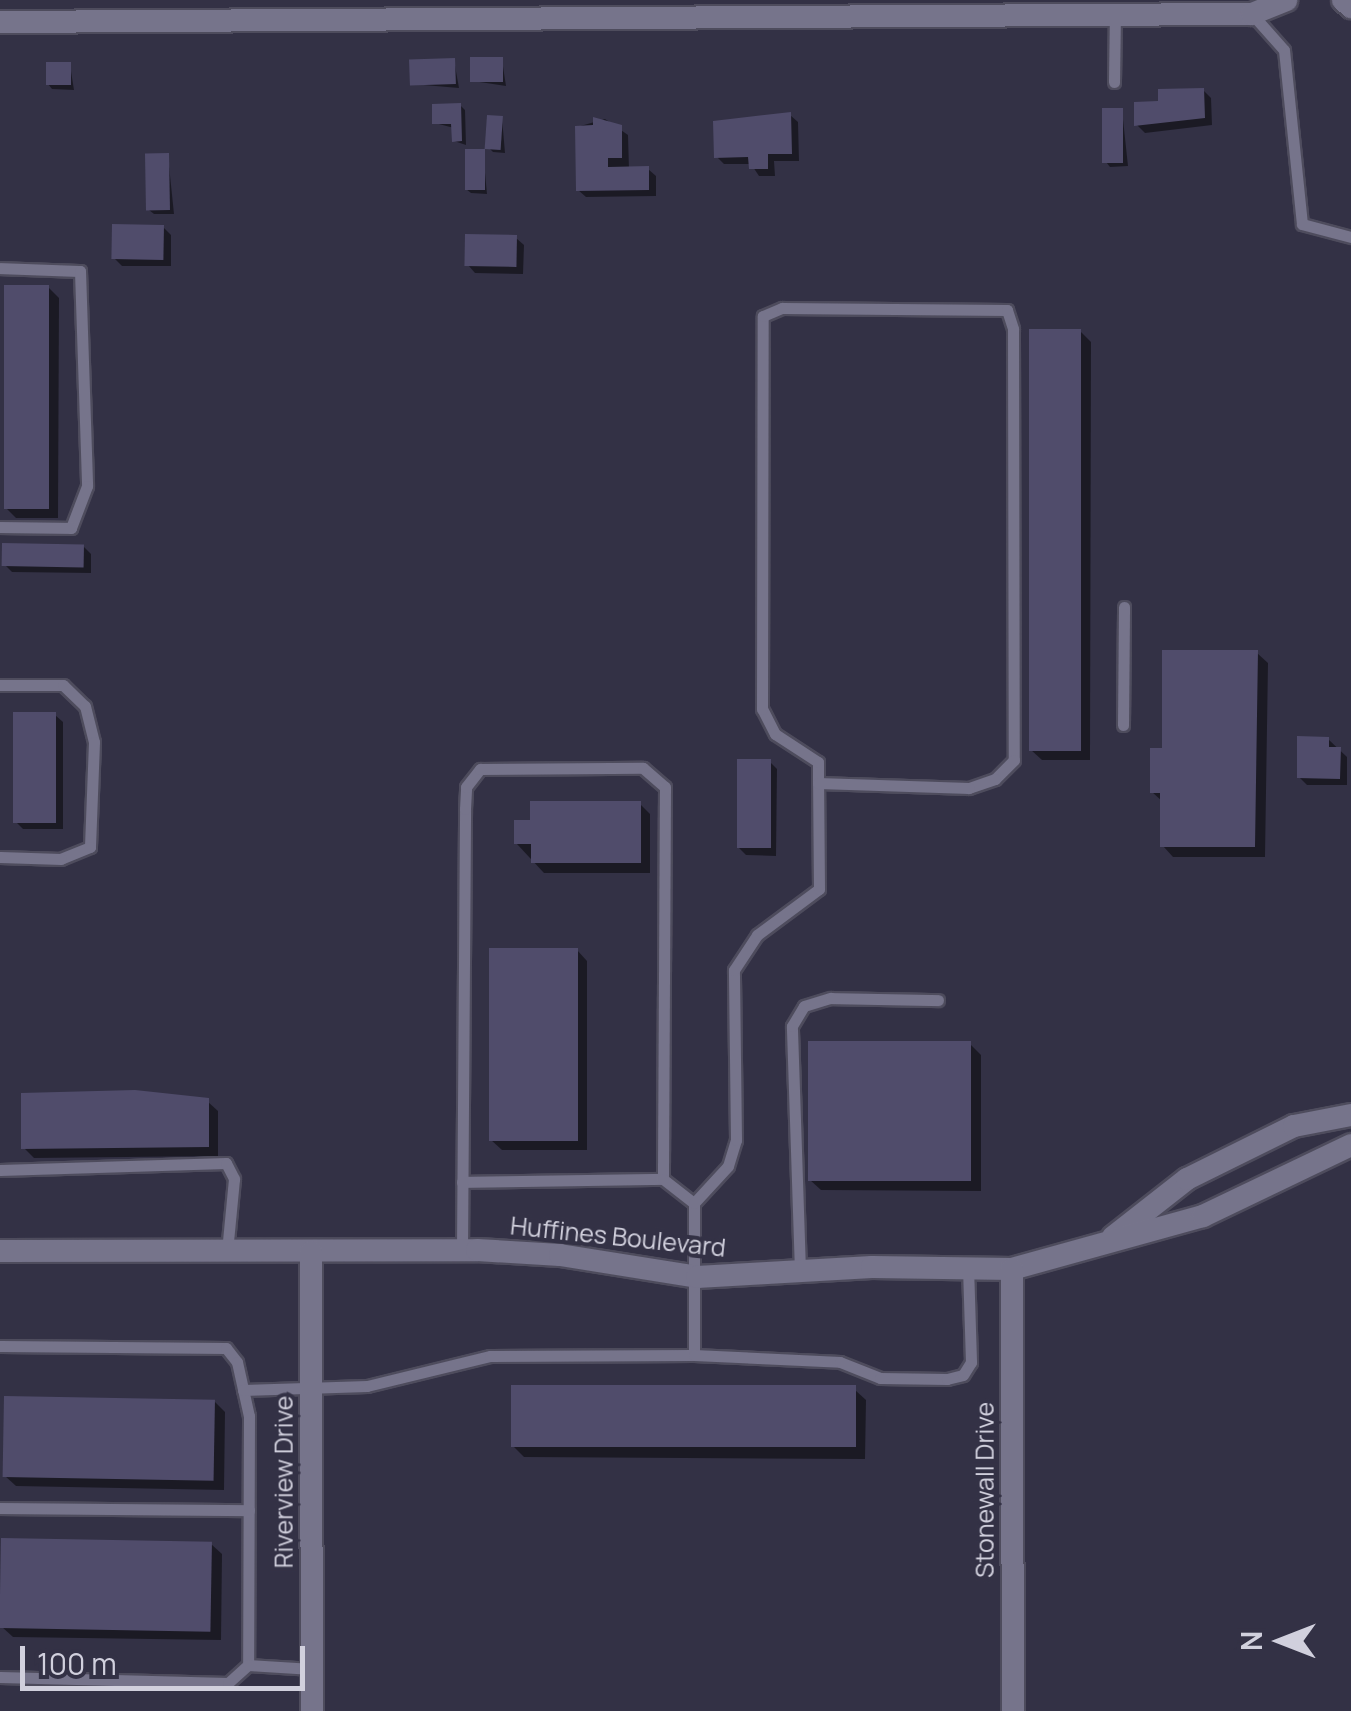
<!DOCTYPE html>
<style>
body{margin:0}
#map{position:relative;width:1351px;height:1711px;overflow:hidden;background:#333145;font-family:Manrope,sans-serif}
div>[style]{position:absolute}
[style*='--x']{left:calc(var(--x)*1px);top:calc(var(--y)*1px);width:calc(var(--w)*1px);rotate:calc(var(--a)*1deg)}
.shadow>*{inset:0;background:#0007}
.building>*{inset:0;background:#504c6b;transform-origin:0 0}
.roads{filter:drop-shadow(2px 0 #4e4c5d) drop-shadow(-2px 0 #4e4c5d) drop-shadow(0 2px #4e4c5d) drop-shadow(0 -2px #4e4c5d)}
.lane>*{height:11px;margin:-5.5px;padding:0 5.5px;transform-origin:5.5px;border-radius:5.5px;background:#76748b}
.street>*{height:22px;margin:-11px;padding:0 11px;transform-origin:11px;border-radius:11px;background:#76748b}
span{translate:-50% -50%;white-space:nowrap;text-align:center;line-height:1.15;-webkit-text-stroke:8px #333145;paint-order:stroke}
.street-label{font-size:25px;color:#d1d0dd}
.north{position:absolute;left:1231px;top:1591px;width:100px;height:100px;-webkit-text-stroke:8px #333145;paint-order:stroke;rotate:270deg;font-size:28px;font-weight:700;line-height:40px;text-align:center;color:#d1d0dd}
.north::after{content:'';display:block;margin:auto;width:35px;height:45px;background:#d1d0dd;clip-path:polygon(50% 0,100% 100%,50% 72%,0 100%)}
.scale{position:absolute;left:20px;top:1646px;width:285px;height:45px;box-sizing:border-box;border:5px solid #d1d0dd;border-top:0;padding-left:12px;font-size:30px;line-height:35px;white-space:nowrap;color:#d1d0dd;-webkit-text-stroke:8px #333145;paint-order:stroke}
</style>
<div id="map">
<div class="shadow">
<i style="clip-path:polygon(454px 60px,459px 88px,412px 84px)"></i>
<i style="clip-path:polygon(502px 60px,506px 86px,473px 81px)"></i>
<i style="clip-path:polygon(70px 65px,74px 90px,52px 89px,48px 84px)"></i>
<i style="clip-path:polygon(1204px 91px,1211px 98px,1212px 125px,1145px 133px,1137px 125px,1161px 103px)"></i>
<i style="clip-path:polygon(460px 105px,465px 110px,466px 145px,454px 141px,454px 128px,435px 123px)"></i>
<i style="clip-path:polygon(1122px 110px,1128px 166px,1110px 167px,1106px 162px)"></i>
<i style="clip-path:polygon(790px 115px,798px 122px,799px 161px,774px 161px,775px 176px,759px 176px,751px 164px,724px 164px,717px 157px)"></i>
<i style="clip-path:polygon(502px 118px,505px 153px,493px 152px,489px 148px)"></i>
<i style="clip-path:polygon(605px 119px,628px 135px,629px 169px,648px 169px,656px 176px,656px 196px,586px 197px,578px 190px,577px 127px)"></i>
<i style="clip-path:polygon(483px 152px,487px 194px,471px 193px,466px 189px)"></i>
<i style="clip-path:polygon(168px 156px,174px 214px,154px 214px,149px 210px)"></i>
<i style="clip-path:polygon(163px 227px,171px 235px,171px 266px,122px 266px,114px 258px)"></i>
<i style="clip-path:polygon(516px 238px,524px 245px,523px 274px,475px 273px,468px 265px)"></i>
<i style="clip-path:polygon(48px 287px,59px 298px,58px 518px,16px 518px,6px 508px)"></i>
<i style="clip-path:polygon(1080px 331px,1091px 342px,1090px 760px,1042px 760px,1031px 750px)"></i>
<i style="clip-path:polygon(83px 546px,91px 554px,91px 573px,12px 572px,5px 565px)"></i>
<i style="clip-path:polygon(1257px 653px,1268px 663px,1265px 857px,1173px 857px,1163px 846px,1163px 802px,1152px 792px,1164px 750px)"></i>
<i style="clip-path:polygon(55px 715px,63px 722px,63px 829px,23px 829px,16px 822px)"></i>
<i style="clip-path:polygon(1328px 739px,1347px 757px,1347px 785px,1307px 785px,1299px 777px)"></i>
<i style="clip-path:polygon(770px 762px,777px 769px,776px 856px,746px 855px,738px 847px)"></i>
<i style="clip-path:polygon(640px 804px,650px 814px,650px 873px,544px 873px,516px 843px)"></i>
<i style="clip-path:polygon(577px 950px,587px 961px,587px 1150px,502px 1150px,491px 1140px)"></i>
<i style="clip-path:polygon(970px 1044px,981px 1055px,981px 1191px,821px 1190px,810px 1180px)"></i>
<i style="clip-path:polygon(207px 1101px,218px 1111px,218px 1156px,34px 1158px,24px 1148px)"></i>
<i style="clip-path:polygon(855px 1390px,866px 1400px,865px 1459px,524px 1457px,513px 1446px)"></i>
<i style="clip-path:polygon(214px 1401px,225px 1412px,224px 1490px,16px 1486px,5px 1476px)"></i>
<i style="clip-path:polygon(211px 1544px,222px 1554px,221px 1640px,13px 1637px,2px 1627px)"></i>
</div>
<div class="building">
<i style="left:470px;top:57px;width:33px;height:25px"></i>
<i style="left:455px;top:58px;width:26px;height:46px;rotate:88deg"></i>
<i style="left:46px;top:62px;width:25px;height:23px"></i>
<i style="clip-path:polygon(1204px 88px,1205px 118px,1134px 126px,1134px 102px,1158px 101px,1158px 89px)"></i>
<i style="clip-path:polygon(461px 103px,462px 141px,452px 142px,451px 124px,432px 124px,432px 104px)"></i>
<i style="left:1102px;top:108px;width:21px;height:55px"></i>
<i style="clip-path:polygon(791px 112px,792px 154px,768px 154px,768px 169px,749px 169px,748px 157px,714px 158px,713px 121px)"></i>
<i style="left:487px;top:115px;width:16px;height:34px;rotate:4deg"></i>
<i style="clip-path:polygon(593px 117px,622px 125px,622px 158px,608px 158px,608px 167px,649px 166px,649px 190px,576px 191px,575px 126px,593px 125px)"></i>
<i style="left:465px;top:149px;width:20px;height:41px"></i>
<i style="left:169px;top:153px;width:57px;height:24px;rotate:89deg"></i>
<i style="left:112px;top:224px;width:52px;height:35px;rotate:1deg"></i>
<i style="left:465px;top:234px;width:52px;height:32px;rotate:1deg"></i>
<i style="left:4px;top:285px;width:45px;height:224px"></i>
<i style="left:1029px;top:329px;width:52px;height:422px"></i>
<i style="left:2px;top:543px;width:82px;height:23px;rotate:1deg"></i>
<i style="clip-path:polygon(1162px 650px,1258px 650px,1255px 847px,1160px 847px,1160px 793px,1150px 793px,1150px 748px,1162px 748px)"></i>
<i style="left:13px;top:712px;width:43px;height:111px"></i>
<i style="clip-path:polygon(1297px 736px,1329px 737px,1329px 747px,1341px 747px,1340px 779px,1297px 778px)"></i>
<i style="left:737px;top:759px;width:34px;height:89px"></i>
<i style="clip-path:polygon(530px 801px,641px 801px,641px 863px,531px 863px,531px 844px,514px 844px,514px 820px,530px 820px)"></i>
<i style="left:489px;top:948px;width:89px;height:193px"></i>
<i style="left:808px;top:1041px;width:163px;height:140px"></i>
<i style="clip-path:polygon(135px 1090px,209px 1098px,209px 1147px,21px 1149px,21px 1093px)"></i>
<i style="left:511px;top:1385px;width:345px;height:62px"></i>
<i style="left:4px;top:1396px;width:211px;height:81px;rotate:1deg"></i>
<i style="left:1px;top:1538px;width:211px;height:90px;rotate:1deg"></i>
</div>
<div class="roads">
<div class="lane">
<i style="--x:1252;--y:14;--w:48;--a:48.4"></i>
<i style="--x:1284;--y:50;--w:175;--a:84.1"></i>
<i style="--x:1302;--y:224;--w:51;--a:14.9"></i>
<i style="--x:1114;--y:82;--w:68;--a:-89.2"></i>
<i style="--x:0;--y:268;--w:80;--a:2.1"></i>
<i style="--x:80;--y:271;--w:215;--a:88.1"></i>
<i style="--x:87;--y:486;--w:45;--a:110.9"></i>
<i style="--x:71;--y:528;--w:71;--a:-179.2"></i>
<i style="--x:0;--y:685;--w:63;--a:0"></i>
<i style="--x:63;--y:685;--w:30;--a:44"></i>
<i style="--x:85;--y:706;--w:37;--a:76"></i>
<i style="--x:94;--y:742;--w:105;--a:92.2"></i>
<i style="--x:90;--y:847;--w:31;--a:158"></i>
<i style="--x:61;--y:859;--w:61;--a:-178.1"></i>
<i style="--x:1123;--y:725;--w:118;--a:-89.5"></i>
<i style="--x:0;--y:1170;--w:226;--a:-1.8"></i>
<i style="--x:226;--y:1163;--w:18;--a:63"></i>
<i style="--x:234;--y:1179;--w:73;--a:95.5"></i>
<i style="--x:462;--y:1182;--w:201;--a:-0.9"></i>
<i style="--x:462;--y:1251;--w:442;--a:-89.6"></i>
<i style="--x:465;--y:809;--w:22;--a:-87"></i>
<i style="--x:466;--y:787;--w:23;--a:-52"></i>
<i style="--x:480;--y:769;--w:163;--a:-0.4"></i>
<i style="--x:643;--y:768;--w:29;--a:41"></i>
<i style="--x:665;--y:787;--w:392;--a:90.3"></i>
<i style="--x:663;--y:1179;--w:39;--a:38"></i>
<i style="--x:800;--y:1271;--w:245;--a:-91.9"></i>
<i style="--x:792;--y:1026;--w:23;--a:-59"></i>
<i style="--x:804;--y:1006;--w:28;--a:-17"></i>
<i style="--x:831;--y:998;--w:107;--a:1.1"></i>
<i style="--x:0;--y:1346;--w:226;--a:0.5"></i>
<i style="--x:226;--y:1348;--w:18;--a:52"></i>
<i style="--x:237;--y:1362;--w:55;--a:77.5"></i>
<i style="--x:249;--y:1416;--w:249;--a:90.2"></i>
<i style="--x:694;--y:1355;--w:152;--a:-90"></i>
<i style="--x:694;--y:1203;--w:50;--a:-47.4"></i>
<i style="--x:728;--y:1166;--w:27;--a:-73"></i>
<i style="--x:736;--y:1140;--w:170;--a:-90.7"></i>
<i style="--x:734;--y:970;--w:42;--a:-56.7"></i>
<i style="--x:757;--y:935;--w:77;--a:-36.6"></i>
<i style="--x:819;--y:889;--w:106;--a:-90.5"></i>
<i style="--x:818;--y:783;--w:21;--a:-90"></i>
<i style="--x:818;--y:762;--w:51;--a:-146.9"></i>
<i style="--x:775;--y:734;--w:28;--a:-117"></i>
<i style="--x:762;--y:709;--w:393;--a:-89.9"></i>
<i style="--x:763;--y:316;--w:21;--a:-23"></i>
<i style="--x:782;--y:308;--w:225;--a:0.5"></i>
<i style="--x:1007;--y:310;--w:20;--a:72"></i>
<i style="--x:1013;--y:329;--w:431;--a:89.9"></i>
<i style="--x:1014;--y:760;--w:27;--a:135"></i>
<i style="--x:995;--y:779;--w:28;--a:161"></i>
<i style="--x:969;--y:788;--w:151;--a:-178.1"></i>
<i style="--x:243;--y:1390;--w:124;--a:-1.8"></i>
<i style="--x:367;--y:1386;--w:127;--a:-13.7"></i>
<i style="--x:490;--y:1356;--w:204;--a:-0.3"></i>
<i style="--x:694;--y:1355;--w:146;--a:2.7"></i>
<i style="--x:840;--y:1362;--w:43;--a:21.8"></i>
<i style="--x:880;--y:1378;--w:67;--a:0.9"></i>
<i style="--x:947;--y:1379;--w:16;--a:-14"></i>
<i style="--x:963;--y:1375;--w:15;--a:-58"></i>
<i style="--x:971;--y:1362;--w:93;--a:-91.8"></i>
<i style="--x:0;--y:1508;--w:249;--a:0.5"></i>
<i style="--x:0;--y:1677;--w:228;--a:1.5"></i>
<i style="--x:228;--y:1683;--w:27;--a:-42"></i>
<i style="--x:248;--y:1665;--w:64;--a:3.6"></i>
</div>
<div class="street">
<i style="--x:1343;--y:0;--w:11;--a:41"></i>
<i style="--x:0;--y:22;--w:1252;--a:-0.37"></i>
<i style="--x:1252;--y:14;--w:37;--a:-22"></i>
<i style="--x:1113;--y:1237;--w:94;--a:-38.1"></i>
<i style="--x:1187;--y:1179;--w:119;--a:-26.4"></i>
<i style="--x:1294;--y:1126;--w:58;--a:-10.9"></i>
<i style="--x:0;--y:1251;--w:477;--a:-0.1"></i>
<i style="--x:477;--y:1250;--w:83;--a:3.4"></i>
<i style="--x:560;--y:1255;--w:139;--a:9.1"></i>
<i style="--x:697;--y:1277;--w:175;--a:-3.3"></i>
<i style="--x:872;--y:1267;--w:140;--a:0.8"></i>
<i style="--x:1012;--y:1269;--w:198;--a:-15.5"></i>
<i style="--x:1203;--y:1216;--w:164;--a:-25.6"></i>
<i style="--x:311;--y:1252;--w:459;--a:89.9"></i>
<i style="--x:1012;--y:1269;--w:442;--a:89.9"></i>
</div>
</div>
<div class="street-label">
<span style="left:618px;top:1237px;rotate:6deg">Huffines Boulevard</span>
<span style="left:284px;top:1482px;rotate:-90deg">Riverview Drive</span>
<span style="left:985px;top:1490px;rotate:-90deg">Stonewall Drive</span>
</div>
<div class="north">N</div>
<div class="scale">100 m</div>
</div>
